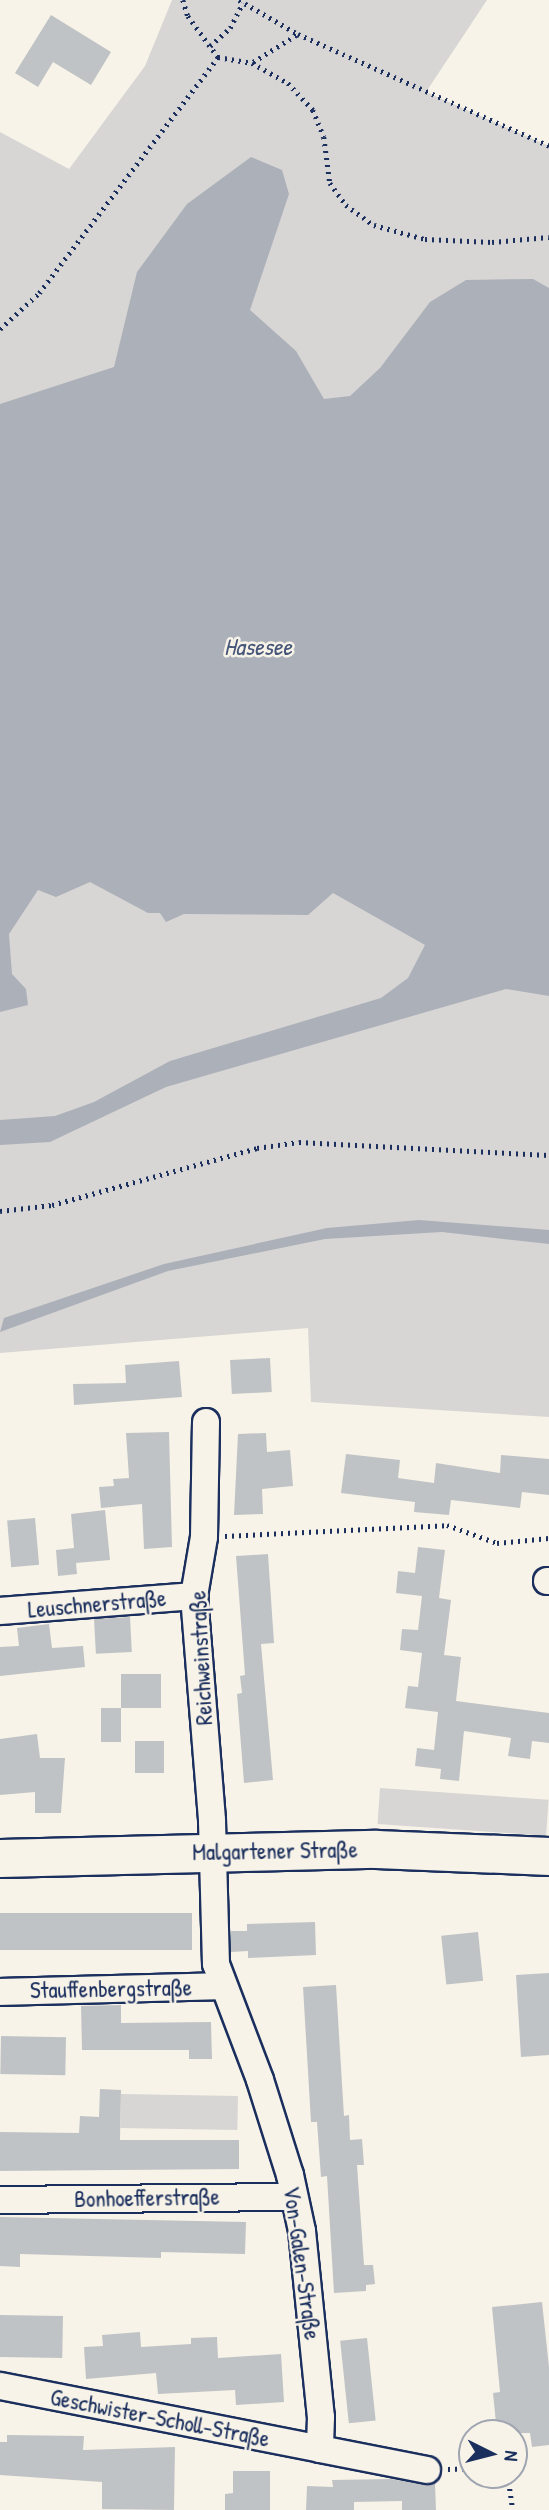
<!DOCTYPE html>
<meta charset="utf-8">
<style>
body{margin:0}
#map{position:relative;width:549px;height:2510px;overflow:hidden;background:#f7f3e8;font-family:"Patrick Hand",sans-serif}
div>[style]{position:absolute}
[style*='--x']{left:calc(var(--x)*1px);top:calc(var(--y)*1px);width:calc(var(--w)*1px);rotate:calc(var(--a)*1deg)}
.green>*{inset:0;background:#d7d6d4;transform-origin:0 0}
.water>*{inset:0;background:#acb0b9}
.building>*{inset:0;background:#c0c3c5;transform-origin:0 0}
.path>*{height:4.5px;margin-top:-2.25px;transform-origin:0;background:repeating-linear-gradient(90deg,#1b2f5e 0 2px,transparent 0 7px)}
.roads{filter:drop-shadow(2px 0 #1b2f5e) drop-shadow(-2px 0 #1b2f5e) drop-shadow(0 2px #1b2f5e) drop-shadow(0 -2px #1b2f5e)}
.street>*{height:26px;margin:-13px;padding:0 13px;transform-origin:13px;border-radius:13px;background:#f7f3e8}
.secondary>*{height:37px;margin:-18.5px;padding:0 18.5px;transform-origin:18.5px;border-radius:18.5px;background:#f7f3e8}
span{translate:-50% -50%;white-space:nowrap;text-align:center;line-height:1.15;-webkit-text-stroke:5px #f7f3e8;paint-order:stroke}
.street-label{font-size:23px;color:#1b2f5e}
.water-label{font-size:24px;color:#465679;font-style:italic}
.north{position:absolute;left:458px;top:2419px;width:70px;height:70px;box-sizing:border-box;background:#f7f3e8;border:2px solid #9fa5b1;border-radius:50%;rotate:96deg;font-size:19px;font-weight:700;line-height:28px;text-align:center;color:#1b2f5e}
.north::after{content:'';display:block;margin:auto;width:24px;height:32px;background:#1b2f5e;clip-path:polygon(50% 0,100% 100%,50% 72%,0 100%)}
</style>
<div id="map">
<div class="green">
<i style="clip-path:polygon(172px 0,487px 0,426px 92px,549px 146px,549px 1417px,311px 1402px,308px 1328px,0 1353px,0 132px,69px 169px,145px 66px)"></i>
<i style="left:380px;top:1788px;width:169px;height:36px;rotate:4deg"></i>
<i style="left:121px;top:2094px;width:117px;height:34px;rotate:1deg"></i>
</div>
<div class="water">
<i style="clip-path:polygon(251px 157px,282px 170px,289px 194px,250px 310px,296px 351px,324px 399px,350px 396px,380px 368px,430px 302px,466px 280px,533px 279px,549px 288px,549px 996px,506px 989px,166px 1087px,50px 1142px,0 1145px,0 1120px,55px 1116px,94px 1102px,170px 1061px,381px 998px,408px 978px,425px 945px,333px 893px,308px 915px,184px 914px,166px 922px,160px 913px,148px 913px,90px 882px,56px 897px,38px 890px,9px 934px,12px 974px,26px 989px,28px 1005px,0 1012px,0 404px,114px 367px,137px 272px,187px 204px)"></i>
<i style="clip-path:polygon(419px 1220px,549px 1230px,549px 1244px,442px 1232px,325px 1239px,168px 1271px,0 1332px,4px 1318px,164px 1264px,327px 1228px)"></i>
</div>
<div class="building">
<i style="clip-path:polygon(51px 15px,111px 52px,91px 85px,53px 62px,38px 87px,15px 73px)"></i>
<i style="left:270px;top:1358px;width:34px;height:40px;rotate:87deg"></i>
<i style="clip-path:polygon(179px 1361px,182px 1397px,74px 1405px,73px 1384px,126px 1383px,125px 1365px)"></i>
<i style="clip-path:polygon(169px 1432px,172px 1547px,144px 1549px,142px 1504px,101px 1508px,99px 1487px,114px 1486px,113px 1479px,129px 1478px,126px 1433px)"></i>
<i style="clip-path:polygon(266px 1433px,267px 1452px,290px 1450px,293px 1486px,262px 1489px,263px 1514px,234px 1515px,238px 1434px)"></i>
<i style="clip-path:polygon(346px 1454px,400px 1460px,398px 1478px,434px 1483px,436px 1463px,500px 1473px,501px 1455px,549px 1459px,549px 1495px,522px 1492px,520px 1508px,451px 1500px,449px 1515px,414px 1512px,415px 1502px,341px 1493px)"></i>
<i style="clip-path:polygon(105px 1510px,110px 1560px,76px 1563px,77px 1574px,58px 1576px,56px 1550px,74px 1548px,71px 1514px)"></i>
<i style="left:35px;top:1518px;width:47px;height:28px;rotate:85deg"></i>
<i style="clip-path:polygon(418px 1547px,445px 1550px,439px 1598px,451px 1600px,444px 1655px,461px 1657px,456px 1701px,549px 1713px,549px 1743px,532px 1741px,530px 1759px,508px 1756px,511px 1738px,464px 1731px,459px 1781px,440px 1779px,441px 1769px,415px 1766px,417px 1748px,434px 1750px,438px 1712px,405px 1708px,408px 1686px,418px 1687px,422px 1653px,400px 1650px,402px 1629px,418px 1630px,422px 1596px,396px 1593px,398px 1571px,415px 1573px)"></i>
<i style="clip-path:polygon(268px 1554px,274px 1643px,261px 1644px,273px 1780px,244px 1783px,237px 1694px,242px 1693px,240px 1676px,245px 1675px,236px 1556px)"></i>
<i style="left:130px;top:1617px;width:35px;height:36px;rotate:87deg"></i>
<i style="clip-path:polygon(49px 1624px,52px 1648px,83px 1646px,85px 1667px,0 1676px,0 1647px,19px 1646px,17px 1628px)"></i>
<i style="left:121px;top:1674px;width:40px;height:34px"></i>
<i style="left:101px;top:1708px;width:20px;height:34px"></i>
<i style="clip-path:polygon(37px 1734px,40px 1758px,65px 1758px,61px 1813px,35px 1813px,35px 1792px,0 1795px,0 1739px)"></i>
<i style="left:164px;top:1741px;width:32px;height:29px;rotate:90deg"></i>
<i style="left:192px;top:1913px;width:37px;height:192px;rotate:90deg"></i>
<i style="clip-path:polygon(315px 1922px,316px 1955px,248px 1958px,248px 1951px,231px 1952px,231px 1931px,247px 1931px,247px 1924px)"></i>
<i style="left:478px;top:1932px;width:49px;height:37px;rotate:84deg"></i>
<i style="clip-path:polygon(549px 1973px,549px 2055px,521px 2057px,516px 1975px)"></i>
<i style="clip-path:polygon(336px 1985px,344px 2116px,349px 2115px,350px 2140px,362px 2139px,364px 2165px,357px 2165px,364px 2265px,373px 2265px,375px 2284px,366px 2285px,366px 2291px,334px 2293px,327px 2176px,321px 2177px,317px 2122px,311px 2122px,303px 1987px)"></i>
<i style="clip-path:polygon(121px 2005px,121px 2023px,211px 2022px,212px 2059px,189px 2059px,189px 2050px,82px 2050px,81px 2006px)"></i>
<i style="left:1px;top:2036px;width:65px;height:38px;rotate:1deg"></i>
<i style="clip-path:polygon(100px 2089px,121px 2090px,120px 2140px,239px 2140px,239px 2169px,0 2171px,0 2132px,79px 2133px,80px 2116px,99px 2117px)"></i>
<i style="clip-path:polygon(0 2217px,246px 2222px,245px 2254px,161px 2252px,161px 2258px,20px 2254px,20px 2267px,0 2266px)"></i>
<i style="clip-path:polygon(542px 2302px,549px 2367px,549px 2445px,532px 2447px,530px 2433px,497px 2433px,493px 2393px,500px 2392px,492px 2307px)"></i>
<i style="left:0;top:2315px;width:63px;height:42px;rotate:1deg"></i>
<i style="clip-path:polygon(140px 2332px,141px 2347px,191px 2344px,191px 2338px,217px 2337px,218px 2358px,281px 2354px,284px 2402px,236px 2405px,235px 2390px,158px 2394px,156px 2373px,86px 2379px,84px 2347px,103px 2346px,102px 2335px)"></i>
<i style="left:367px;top:2338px;width:83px;height:27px;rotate:84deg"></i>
<i style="clip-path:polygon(7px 2435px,84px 2436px,83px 2450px,175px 2447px,174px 2510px,102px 2509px,102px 2482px,0 2475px,0 2442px,7px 2442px)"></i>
<i style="clip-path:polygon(233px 2471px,270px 2471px,270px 2510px,225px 2510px,225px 2494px,233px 2493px)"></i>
<i style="clip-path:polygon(391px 2479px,424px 2485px,435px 2483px,436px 2510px,402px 2510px,402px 2501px,354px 2502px,354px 2510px,306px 2510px,307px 2486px,333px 2487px,332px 2480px)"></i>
</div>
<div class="path">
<i style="--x:183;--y:0;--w:17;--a:73"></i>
<i style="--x:188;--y:16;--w:51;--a:53.8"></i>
<i style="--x:218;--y:57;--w:35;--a:10"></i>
<i style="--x:252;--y:63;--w:41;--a:29.1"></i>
<i style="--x:288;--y:83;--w:37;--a:47"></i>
<i style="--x:313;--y:110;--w:29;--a:68"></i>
<i style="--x:324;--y:137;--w:46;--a:82.6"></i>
<i style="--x:330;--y:183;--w:27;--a:54"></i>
<i style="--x:346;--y:205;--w:34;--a:36"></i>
<i style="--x:374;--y:225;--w:53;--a:15.4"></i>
<i style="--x:425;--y:239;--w:67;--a:2.6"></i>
<i style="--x:492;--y:242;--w:57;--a:-5"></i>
<i style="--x:239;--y:0;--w:68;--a:30"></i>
<i style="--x:298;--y:34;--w:275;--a:24"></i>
<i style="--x:210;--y:46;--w:27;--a:-42"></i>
<i style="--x:230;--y:28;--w:28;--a:-63"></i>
<i style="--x:253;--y:62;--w:53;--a:-31.9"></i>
<i style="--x:0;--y:329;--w:53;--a:-42.7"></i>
<i style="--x:39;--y:293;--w:296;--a:-52.8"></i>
<i style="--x:0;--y:1211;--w:52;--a:-6.6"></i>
<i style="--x:52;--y:1205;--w:213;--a:-15.5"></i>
<i style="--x:257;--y:1148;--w:42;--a:-8.1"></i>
<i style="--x:299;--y:1142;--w:250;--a:3"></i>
<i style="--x:225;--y:1536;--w:222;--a:-2.8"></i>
<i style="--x:447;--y:1525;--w:53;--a:19.8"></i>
<i style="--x:497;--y:1543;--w:52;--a:-5.5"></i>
<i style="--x:448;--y:2469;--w:24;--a:-2"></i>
<i style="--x:508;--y:2475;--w:35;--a:82"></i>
</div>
<div class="roads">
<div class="street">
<i style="--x:206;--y:1422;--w:115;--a:91"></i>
<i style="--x:204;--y:1537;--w:60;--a:99.6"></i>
<i style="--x:194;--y:1596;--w:226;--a:85.4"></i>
<i style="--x:212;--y:1821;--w:143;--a:88.4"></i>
<i style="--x:216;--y:1964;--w:124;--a:69.2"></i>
<i style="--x:260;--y:2080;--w:100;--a:72.5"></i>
<i style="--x:290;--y:2175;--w:57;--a:77.9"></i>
<i style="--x:302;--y:2231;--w:187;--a:84.2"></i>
<i style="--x:321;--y:2417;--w:32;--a:92"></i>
<i style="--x:320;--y:2449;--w:109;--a:11.1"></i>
<i style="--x:547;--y:1581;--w:2;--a:0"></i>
<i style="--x:0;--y:1611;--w:195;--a:-4.4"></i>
<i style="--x:0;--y:1992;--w:223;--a:-1.5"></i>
<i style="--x:0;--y:2200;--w:293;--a:-0.6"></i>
<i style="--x:0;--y:2386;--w:326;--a:11.1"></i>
</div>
<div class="secondary">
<i style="--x:0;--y:1858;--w:376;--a:-1.4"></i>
<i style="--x:376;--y:1849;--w:173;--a:2.3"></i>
</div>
</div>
<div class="street-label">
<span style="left:97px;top:1604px;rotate:-5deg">Leuschnerstraße</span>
<span style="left:201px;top:1658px;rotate:-93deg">Reichweinstraße</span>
<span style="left:275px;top:1851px;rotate:-1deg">Malgartener Straße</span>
<span style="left:111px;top:1989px;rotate:-1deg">Stauffenbergstraße</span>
<span style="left:147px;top:2198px;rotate:-1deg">Bonhoefferstraße</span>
<span style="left:302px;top:2263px;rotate:82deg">Von-Galen-Straße</span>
<span style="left:160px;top:2418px;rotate:11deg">Geschwister-Scholl-Straße</span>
</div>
<div class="water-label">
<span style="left:258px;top:647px">Hasesee</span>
</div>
<div class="north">N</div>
</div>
